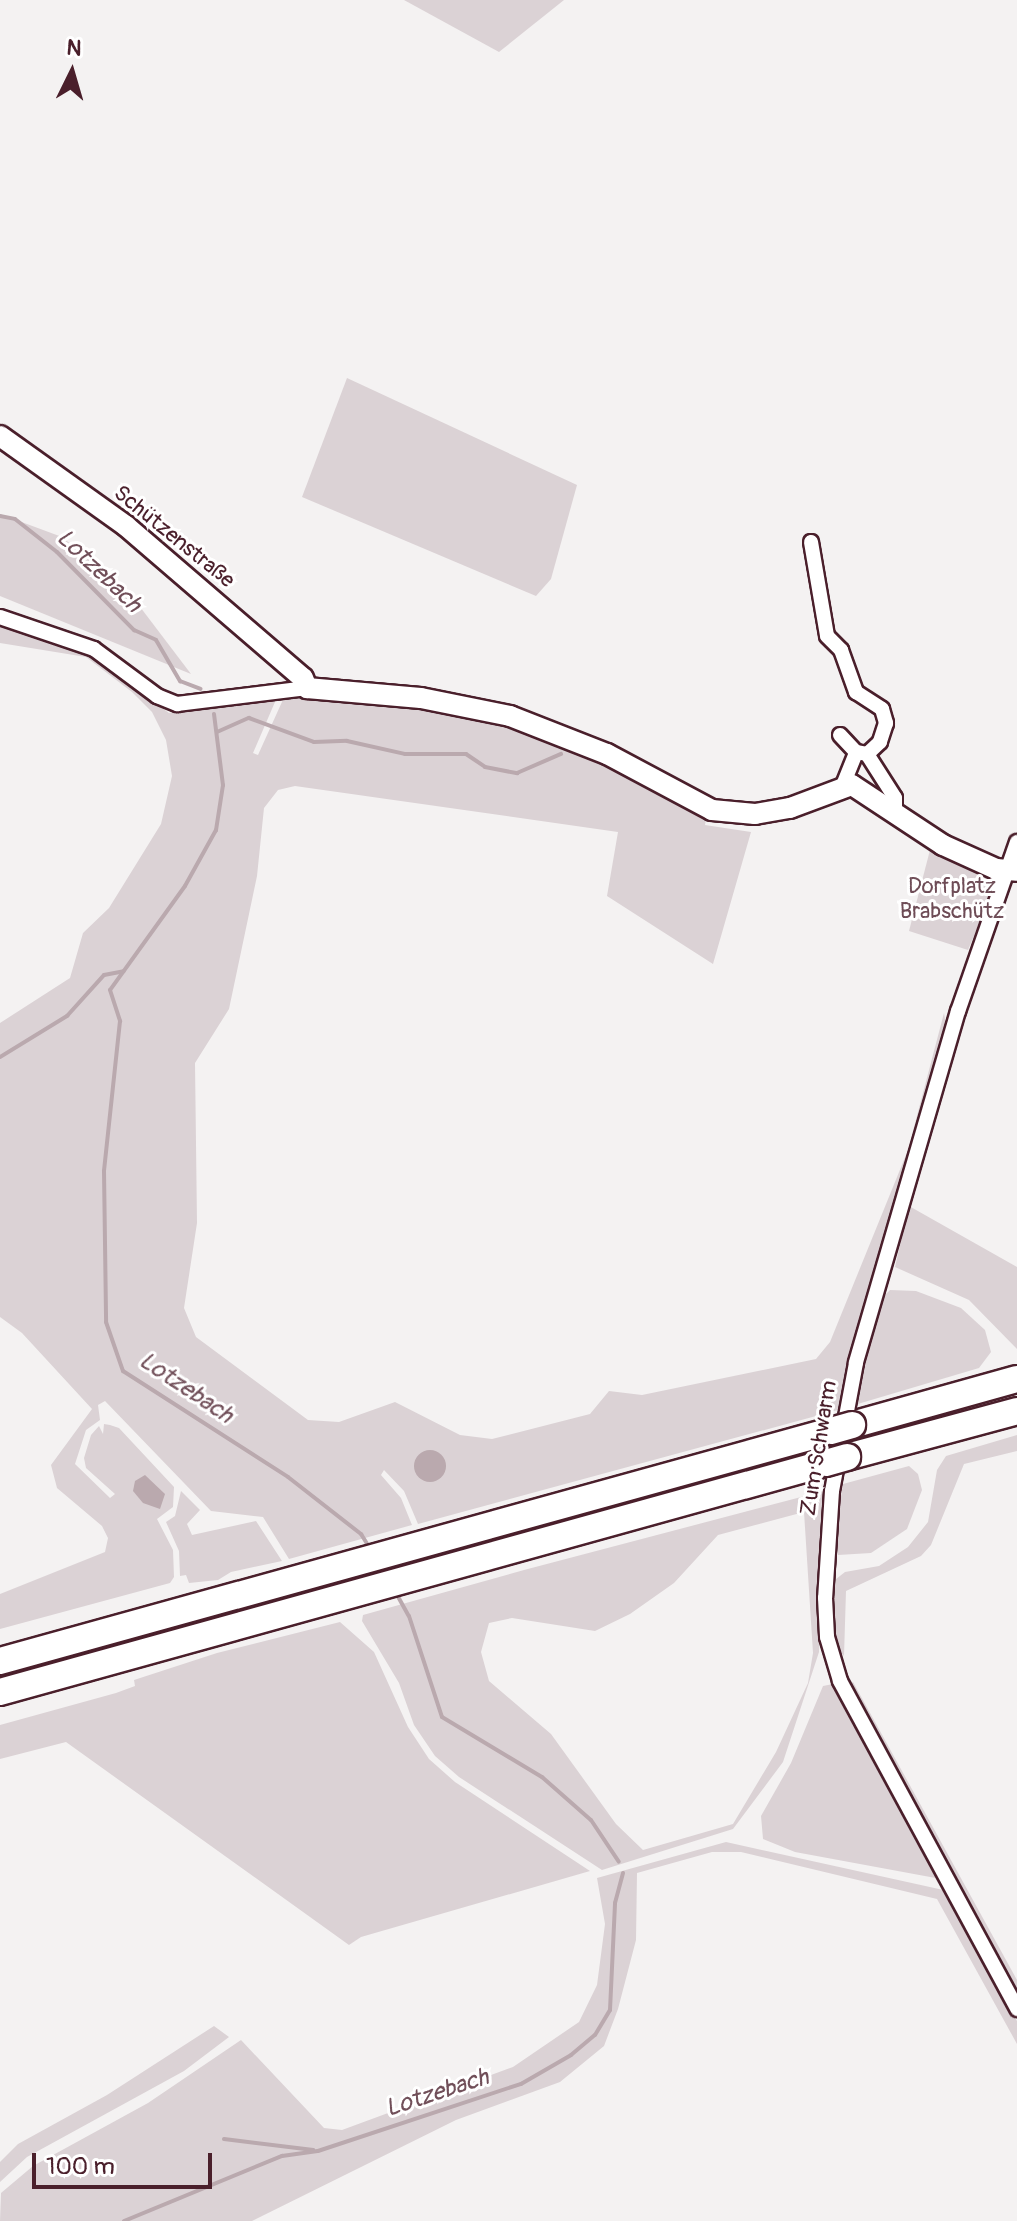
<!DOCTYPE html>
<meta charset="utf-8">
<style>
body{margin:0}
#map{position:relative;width:1017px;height:2221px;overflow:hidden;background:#f4f2f2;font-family:Pangolin,sans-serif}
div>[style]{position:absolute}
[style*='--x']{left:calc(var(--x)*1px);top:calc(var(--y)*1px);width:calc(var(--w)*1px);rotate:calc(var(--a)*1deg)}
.green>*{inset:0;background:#dbd2d5}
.water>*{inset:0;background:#baa9ae}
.round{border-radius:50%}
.stream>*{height:4px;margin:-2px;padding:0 2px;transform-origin:2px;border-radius:2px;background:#baa9ae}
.roads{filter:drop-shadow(2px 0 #4a1f2b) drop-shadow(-2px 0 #4a1f2b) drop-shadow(0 2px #4a1f2b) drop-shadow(0 -2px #4a1f2b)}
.street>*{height:14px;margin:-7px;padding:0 7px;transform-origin:7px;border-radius:7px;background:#fff}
.secondary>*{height:20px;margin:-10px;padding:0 10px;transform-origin:10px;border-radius:10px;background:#fff}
.highway>*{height:26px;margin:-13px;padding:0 13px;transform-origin:13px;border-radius:13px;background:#fff}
.bridges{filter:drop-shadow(2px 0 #4a1f2b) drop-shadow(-2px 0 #4a1f2b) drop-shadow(0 2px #4a1f2b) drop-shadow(0 -2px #4a1f2b)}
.highway-bridge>*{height:26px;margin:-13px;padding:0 13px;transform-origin:13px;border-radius:13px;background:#fff}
span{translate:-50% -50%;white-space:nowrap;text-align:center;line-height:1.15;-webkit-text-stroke:6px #fff;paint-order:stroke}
.street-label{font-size:22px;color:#4a1f2b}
.park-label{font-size:22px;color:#6e4c56}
.water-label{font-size:24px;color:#714f59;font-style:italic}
.north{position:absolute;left:32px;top:32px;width:80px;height:80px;-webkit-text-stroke:6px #fff;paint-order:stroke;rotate:5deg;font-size:22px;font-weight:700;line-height:32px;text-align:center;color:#4a1f2b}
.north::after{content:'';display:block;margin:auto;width:28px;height:36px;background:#4a1f2b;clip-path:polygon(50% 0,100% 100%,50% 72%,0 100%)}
.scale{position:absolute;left:32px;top:2153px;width:180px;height:36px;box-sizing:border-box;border:4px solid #4a1f2b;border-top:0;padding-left:10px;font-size:24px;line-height:28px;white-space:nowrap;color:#4a1f2b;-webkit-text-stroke:6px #fff;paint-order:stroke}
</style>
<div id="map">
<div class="green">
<i style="clip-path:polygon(404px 0,564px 0,499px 52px)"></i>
<i style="clip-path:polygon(347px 378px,577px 485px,551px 579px,536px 596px,302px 497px)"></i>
<i style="clip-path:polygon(0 514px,62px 537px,128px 591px,191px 674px,0 596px)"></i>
<i style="clip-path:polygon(0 621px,80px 648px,169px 713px,278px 695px,253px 753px,258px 755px,286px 693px,470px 711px,580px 748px,707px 813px,705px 825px,751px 832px,713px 964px,607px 896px,618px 832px,295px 786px,278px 790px,264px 808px,257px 876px,229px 1009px,195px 1063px,197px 1223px,184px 1308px,196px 1337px,308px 1420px,339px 1422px,395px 1402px,460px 1435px,492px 1439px,590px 1414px,609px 1391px,642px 1395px,816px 1359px,830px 1342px,908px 1150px,944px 1013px,947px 1032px,838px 1410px,418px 1524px,404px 1491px,384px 1470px,381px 1475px,401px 1498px,412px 1525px,289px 1559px,263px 1517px,211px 1511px,105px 1401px,98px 1405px,100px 1420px,86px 1430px,75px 1464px,110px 1498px,115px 1494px,86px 1468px,84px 1458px,91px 1435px,99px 1426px,103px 1434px,104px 1424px,110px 1425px,119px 1428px,174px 1487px,173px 1507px,157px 1519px,173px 1550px,174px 1577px,170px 1583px,0 1629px,0 1594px,105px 1552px,108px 1538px,102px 1526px,57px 1488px,51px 1465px,92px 1409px,22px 1333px,0 1317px,0 1023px,70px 978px,83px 933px,109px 908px,161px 824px,172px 776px,166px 740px,152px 712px,132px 692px,86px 657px,0 643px)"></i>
<i style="clip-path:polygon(930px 850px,990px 876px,993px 890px,968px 950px,909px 931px)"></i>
<i style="clip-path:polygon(909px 1206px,1017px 1267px,1017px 1349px,969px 1300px,895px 1267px)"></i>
<i style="clip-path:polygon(890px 1290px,916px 1291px,961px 1308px,985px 1330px,991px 1352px,979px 1368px,851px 1406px,881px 1299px)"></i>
<i style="clip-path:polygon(1017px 1435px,1017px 1451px,964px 1464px,931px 1545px,921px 1556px,846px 1591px,844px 1656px,834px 1645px,831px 1583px,845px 1572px,879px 1566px,908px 1547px,928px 1522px,937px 1470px,946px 1456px)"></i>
<i style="clip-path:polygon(909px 1466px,918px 1474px,922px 1490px,907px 1529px,871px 1553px,838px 1555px,834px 1539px,843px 1484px)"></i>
<i style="clip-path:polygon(181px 1491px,200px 1510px,187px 1524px,192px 1535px,256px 1521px,282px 1561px,231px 1572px,218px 1580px,189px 1583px,186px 1575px,180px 1576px,179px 1551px,166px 1522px,175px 1516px)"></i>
<i style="clip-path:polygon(evenodd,824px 1491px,819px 1652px,783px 1762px,733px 1829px,602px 1870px,459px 1777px,435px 1756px,414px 1725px,399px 1683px,362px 1621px,363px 1615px,524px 1570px,824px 1491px,804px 1512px,813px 1653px,808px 1683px,776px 1752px,733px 1824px,643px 1850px,616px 1824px,551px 1734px,489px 1681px,481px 1652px,489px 1623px,512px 1618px,595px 1631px,630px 1614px,674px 1583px,718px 1535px,804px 1512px)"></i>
<i style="clip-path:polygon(340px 1622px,374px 1652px,408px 1727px,429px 1759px,455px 1782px,590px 1871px,361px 1937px,349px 1945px,66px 1742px,0 1759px,0 1725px,116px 1693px,135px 1686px,134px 1680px,217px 1653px)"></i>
<i style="clip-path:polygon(853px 1682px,1017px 1980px,1017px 1998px,847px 1686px)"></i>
<i style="clip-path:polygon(833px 1684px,838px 1691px,941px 1879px,795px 1852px,763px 1839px,761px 1816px,791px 1763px,823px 1686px)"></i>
<i style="clip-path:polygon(726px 1842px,948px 1891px,1017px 2021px,1017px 2044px,937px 1899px,741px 1852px,712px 1852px,637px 1873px,636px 1940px,618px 2009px,604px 2046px,560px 2082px,456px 2120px,252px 2221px,0 2221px,1px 2193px,33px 2166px,148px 2103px,241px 2040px,324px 2128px,342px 2130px,513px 2067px,579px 2022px,597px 1985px,605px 1924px,597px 1878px)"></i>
<i style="clip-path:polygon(214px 2026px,229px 2037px,184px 2071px,27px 2157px,0 2182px,0 2162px,18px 2144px,107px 2095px)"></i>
</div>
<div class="water">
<i class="round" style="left:414px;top:1450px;width:32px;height:32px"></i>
<i style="clip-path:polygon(145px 1475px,165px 1494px,160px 1509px,143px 1503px,133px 1491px,135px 1481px)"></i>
</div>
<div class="stream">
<i style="--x:0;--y:516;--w:15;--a:11"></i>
<i style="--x:15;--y:519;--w:53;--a:38.2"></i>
<i style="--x:57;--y:552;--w:110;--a:45.4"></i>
<i style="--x:134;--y:630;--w:24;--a:24"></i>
<i style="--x:156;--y:640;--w:48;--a:59.7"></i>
<i style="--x:180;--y:681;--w:22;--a:21"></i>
<i style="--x:214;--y:714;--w:72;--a:82.8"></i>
<i style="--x:223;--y:785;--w:46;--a:98.8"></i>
<i style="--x:216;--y:830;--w:64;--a:119"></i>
<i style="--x:185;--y:886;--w:128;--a:125.8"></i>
<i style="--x:110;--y:990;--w:33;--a:72"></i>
<i style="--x:120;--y:1021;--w:151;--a:96.1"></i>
<i style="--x:104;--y:1171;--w:151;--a:89.2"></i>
<i style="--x:106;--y:1322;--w:52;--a:70.9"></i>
<i style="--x:123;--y:1371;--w:196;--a:32.7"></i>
<i style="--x:288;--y:1477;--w:93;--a:38"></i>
<i style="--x:361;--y:1534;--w:15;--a:58"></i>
<i style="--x:217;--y:732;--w:35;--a:-24"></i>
<i style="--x:249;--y:718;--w:69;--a:20.3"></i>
<i style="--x:314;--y:742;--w:33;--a:-2"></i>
<i style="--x:347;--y:741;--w:59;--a:12.6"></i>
<i style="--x:405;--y:754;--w:61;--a:0"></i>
<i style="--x:466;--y:754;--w:23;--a:34"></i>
<i style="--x:485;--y:767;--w:33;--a:11"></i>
<i style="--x:517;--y:773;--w:48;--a:-23.4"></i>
<i style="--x:0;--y:1057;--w:79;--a:-31.5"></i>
<i style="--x:67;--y:1016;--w:55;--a:-47.9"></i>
<i style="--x:104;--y:975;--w:20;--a:-11"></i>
<i style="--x:396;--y:1593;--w:26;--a:61"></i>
<i style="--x:409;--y:1616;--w:106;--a:71.9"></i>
<i style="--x:442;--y:1717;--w:117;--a:31"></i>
<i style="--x:542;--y:1777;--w:65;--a:41.3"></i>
<i style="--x:591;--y:1820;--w:50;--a:56.3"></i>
<i style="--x:224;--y:2139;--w:90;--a:7"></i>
<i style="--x:124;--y:2221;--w:171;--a:-22.4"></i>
<i style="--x:282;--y:2156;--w:36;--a:-8"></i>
<i style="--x:318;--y:2151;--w:214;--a:-18.3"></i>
<i style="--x:521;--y:2084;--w:58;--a:-30.1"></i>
<i style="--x:571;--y:2055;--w:31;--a:-40"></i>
<i style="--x:595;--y:2035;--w:29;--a:-59"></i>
<i style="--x:610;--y:2010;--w:107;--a:-87.3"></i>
<i style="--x:615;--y:1903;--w:31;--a:-75"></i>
</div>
<div class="roads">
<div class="street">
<i style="--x:811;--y:542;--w:95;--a:80.3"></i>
<i style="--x:827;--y:636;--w:20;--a:45"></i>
<i style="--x:841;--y:650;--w:45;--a:70.3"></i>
<i style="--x:856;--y:692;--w:31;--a:33"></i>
<i style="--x:882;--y:709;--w:15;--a:74"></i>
<i style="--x:886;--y:723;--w:20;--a:108"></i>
<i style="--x:880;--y:742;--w:18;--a:137"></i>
<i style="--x:0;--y:617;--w:99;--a:18.8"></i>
<i style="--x:94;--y:649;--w:79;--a:36.7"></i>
<i style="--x:157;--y:696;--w:22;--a:22"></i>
<i style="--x:177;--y:704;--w:131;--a:-7"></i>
<i style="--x:840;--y:735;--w:23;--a:47"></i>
<i style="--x:843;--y:785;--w:35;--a:-68"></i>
<i style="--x:856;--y:752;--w:11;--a:10"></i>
<i style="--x:867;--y:754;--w:52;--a:57.5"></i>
<i style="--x:895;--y:798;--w:11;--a:90"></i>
<i style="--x:1017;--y:842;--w:179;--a:109.2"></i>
<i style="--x:958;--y:1011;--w:366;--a:106.2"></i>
<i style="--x:856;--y:1363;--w:130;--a:100.6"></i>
<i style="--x:832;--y:1491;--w:107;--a:93.7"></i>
<i style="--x:825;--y:1598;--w:39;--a:87"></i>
<i style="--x:827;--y:1637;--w:46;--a:73.5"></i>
<i style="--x:840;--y:1681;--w:373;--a:61.6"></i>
</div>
<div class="secondary">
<i style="--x:0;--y:436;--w:155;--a:35.5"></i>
<i style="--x:126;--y:526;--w:233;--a:40.7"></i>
<i style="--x:303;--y:678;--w:11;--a:68"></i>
<i style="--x:307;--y:688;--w:114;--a:5"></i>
<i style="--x:421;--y:698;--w:91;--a:11.4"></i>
<i style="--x:510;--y:716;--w:104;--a:21.4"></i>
<i style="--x:607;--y:754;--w:119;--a:28.1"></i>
<i style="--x:712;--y:810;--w:43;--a:5.3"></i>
<i style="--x:755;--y:814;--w:36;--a:-10"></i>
<i style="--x:790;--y:808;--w:66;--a:-20.4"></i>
<i style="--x:852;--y:785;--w:109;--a:33.4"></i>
<i style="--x:943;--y:845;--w:58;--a:24.4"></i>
<i style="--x:996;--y:869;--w:21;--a:5"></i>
</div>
<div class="highway">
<i style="--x:852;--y:1425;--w:171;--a:-15.6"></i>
<i style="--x:847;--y:1457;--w:176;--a:-15.1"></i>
<i style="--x:0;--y:1661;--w:862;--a:-15.47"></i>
<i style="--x:0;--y:1692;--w:857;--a:-15.5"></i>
</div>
</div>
<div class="bridges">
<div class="highway-bridge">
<i style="--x:831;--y:1431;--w:22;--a:-16"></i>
<i style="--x:826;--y:1463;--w:22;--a:-16"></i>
</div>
</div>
<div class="street-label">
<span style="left:174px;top:537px;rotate:39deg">Schützenstraße</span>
<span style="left:819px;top:1448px;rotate:-81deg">Zum Schwarm</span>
</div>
<div class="park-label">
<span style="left:952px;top:899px">Dorfplatz<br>Brabschütz</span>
</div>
<div class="water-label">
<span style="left:99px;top:571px;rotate:44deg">Lotzebach</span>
<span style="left:186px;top:1388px;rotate:34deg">Lotzebach</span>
<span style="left:437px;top:2093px;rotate:-18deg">Lotzebach</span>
</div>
<div class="north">N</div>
<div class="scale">100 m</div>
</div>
